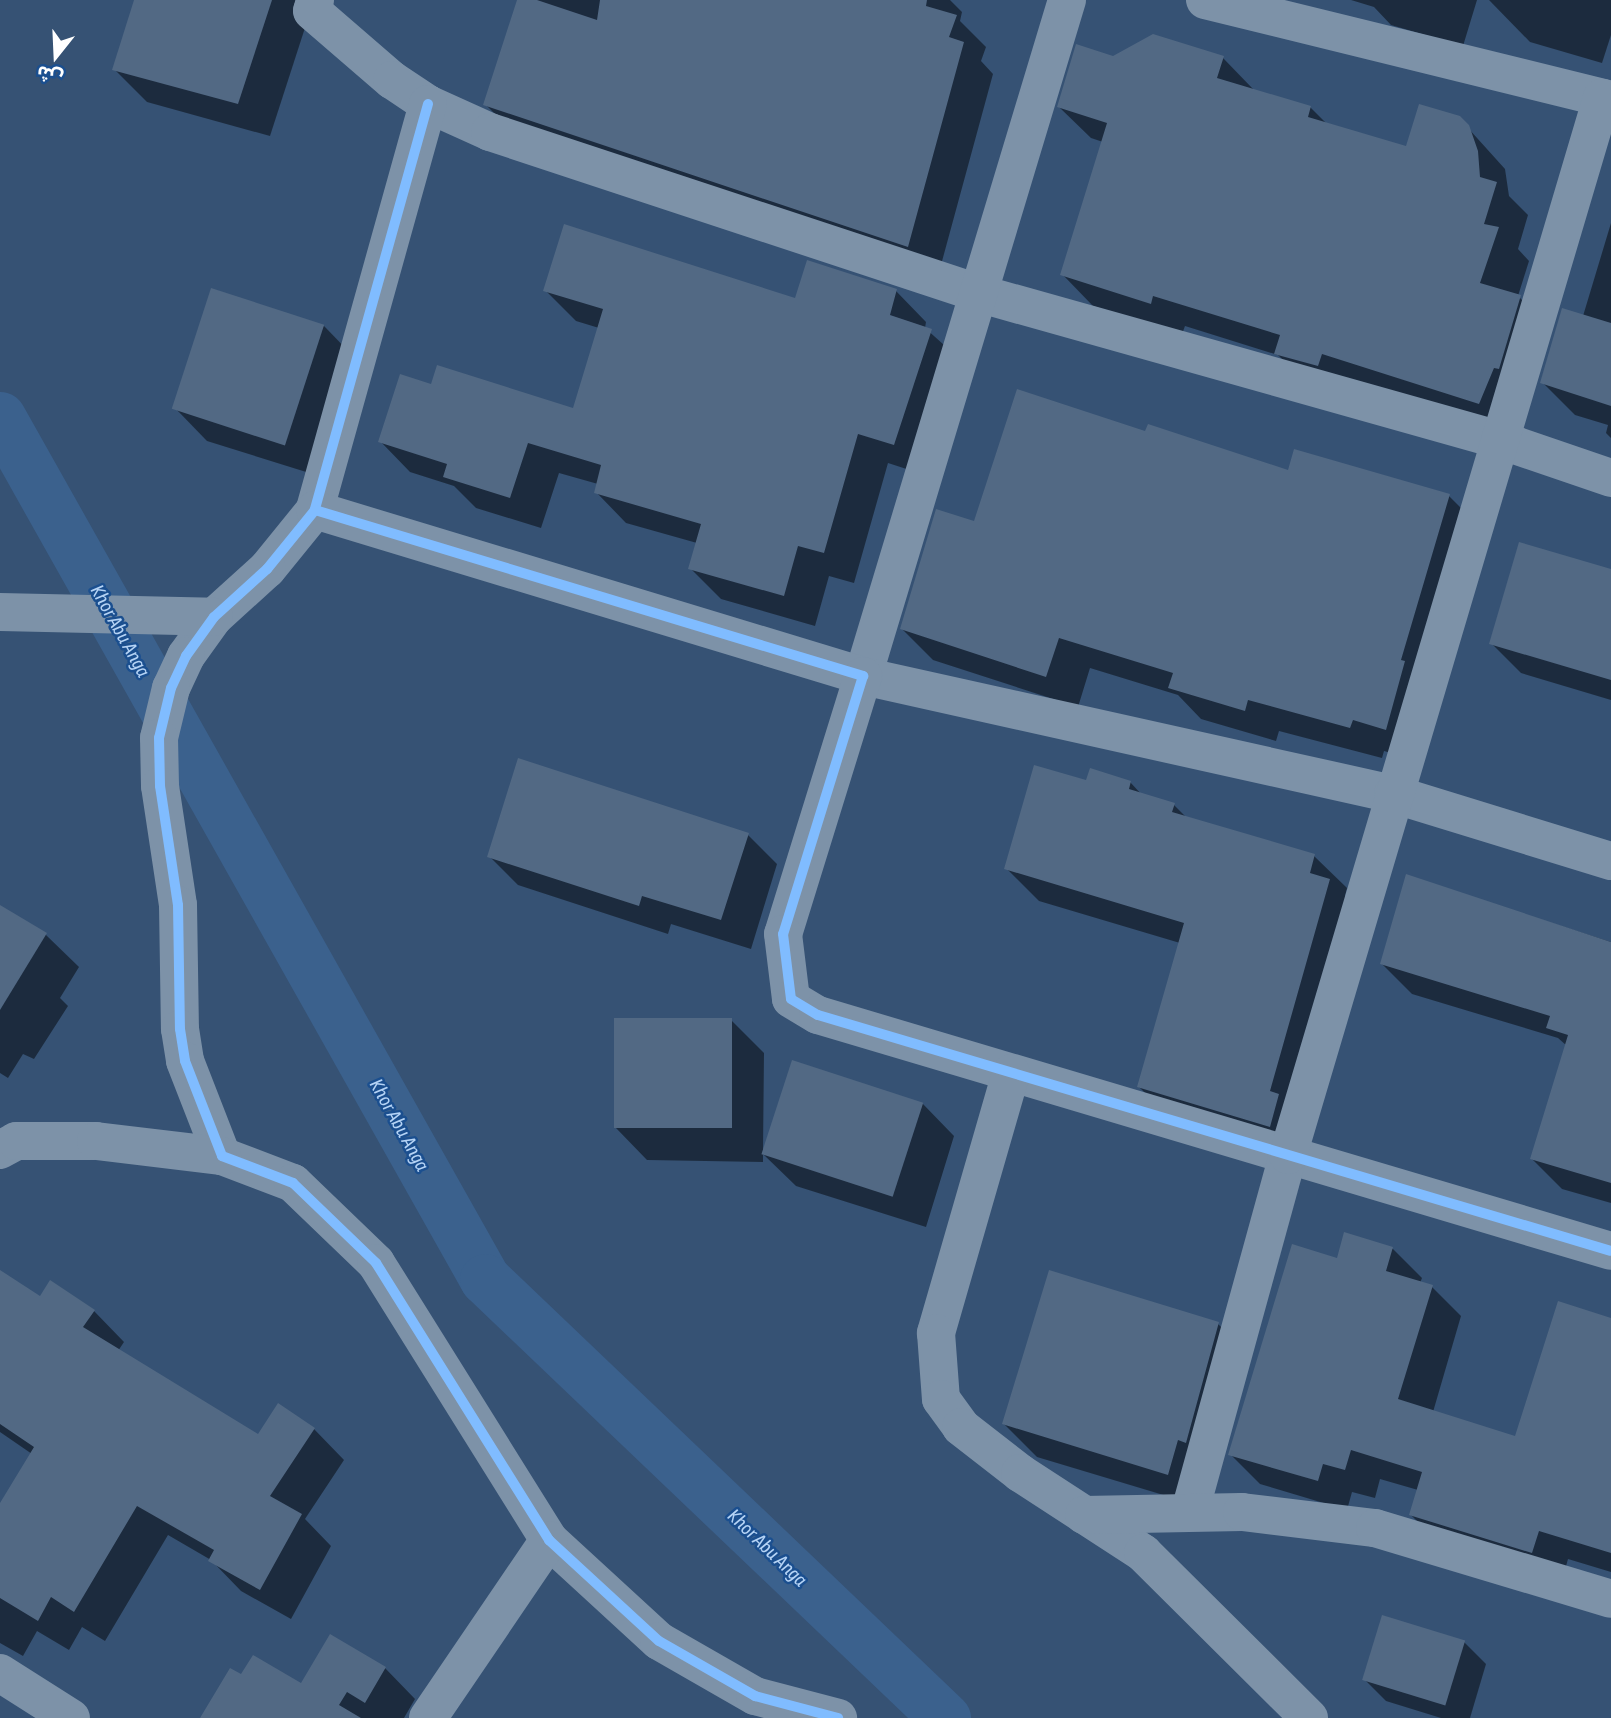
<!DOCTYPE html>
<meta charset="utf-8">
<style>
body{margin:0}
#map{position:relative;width:1611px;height:1718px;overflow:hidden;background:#365274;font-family:"Asap Condensed","Noto Sans Arabic",sans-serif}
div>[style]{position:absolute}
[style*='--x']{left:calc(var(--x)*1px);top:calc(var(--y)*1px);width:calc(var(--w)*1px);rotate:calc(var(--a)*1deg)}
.shadow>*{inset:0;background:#0007}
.canal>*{height:51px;margin:-25.5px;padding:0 25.5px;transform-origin:25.5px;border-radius:25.5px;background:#3b618d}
.building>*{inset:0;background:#526984;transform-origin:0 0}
.minor>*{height:38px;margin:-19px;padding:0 19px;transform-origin:19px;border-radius:19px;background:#7d92a8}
.cycleway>*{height:10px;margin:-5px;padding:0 5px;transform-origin:5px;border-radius:5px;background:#80bcff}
span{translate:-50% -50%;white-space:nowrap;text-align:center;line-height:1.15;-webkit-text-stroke:5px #1b4f8f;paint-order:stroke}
.water-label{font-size:19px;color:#b5d3f5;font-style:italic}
.north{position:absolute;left:21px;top:21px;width:70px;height:70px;-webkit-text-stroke:5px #1b4f8f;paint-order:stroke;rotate:198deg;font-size:19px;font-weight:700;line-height:28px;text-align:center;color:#fff}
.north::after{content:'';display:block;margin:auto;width:24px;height:32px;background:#fff;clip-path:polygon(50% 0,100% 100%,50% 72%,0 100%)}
</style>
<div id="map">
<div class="shadow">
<i style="clip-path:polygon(136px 0,314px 0,270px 136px,147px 102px,114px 69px)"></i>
<i style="clip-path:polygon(519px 0,950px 0,962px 12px,960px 21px,986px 47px,981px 61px,993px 74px,938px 276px,515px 134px,485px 104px)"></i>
<i style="clip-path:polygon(1351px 0,1477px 0,1463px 46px,1391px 25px,1374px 7px)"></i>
<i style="clip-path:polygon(1489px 0,1611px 0,1611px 35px,1602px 63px,1530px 42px)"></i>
<i style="clip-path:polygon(1113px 57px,1223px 58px,1254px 90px,1310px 107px,1328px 125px,1407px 149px,1459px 118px,1505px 169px,1509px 196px,1528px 215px,1518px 249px,1529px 261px,1518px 296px,1551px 329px,1510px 434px,1308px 385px,1278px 355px,1185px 326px,1182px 334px,1093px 306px,1062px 274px,1103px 142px,1091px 138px,1059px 107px)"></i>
<i style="clip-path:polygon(1611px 223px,1611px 438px,1606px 433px,1608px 425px,1575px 415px,1542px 382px,1583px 316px)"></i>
<i style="clip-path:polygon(545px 290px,796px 300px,896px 291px,926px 322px,925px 328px,962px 361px,925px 475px,888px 463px,854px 583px,829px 576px,815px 626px,721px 599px,690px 568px,697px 543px,626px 523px,596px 492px,598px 484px,559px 473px,541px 528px,476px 508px,454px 486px,410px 472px,380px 441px,432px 386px,574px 410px,599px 328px,576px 321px)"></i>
<i style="clip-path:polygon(324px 326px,356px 359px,319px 476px,207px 441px,175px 408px)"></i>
<i style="clip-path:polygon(1147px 433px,1289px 472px,1449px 496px,1480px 527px,1417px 760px,1384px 751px,1382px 758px,1279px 731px,1276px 741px,1201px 719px,1178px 695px,1090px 668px,1078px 707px,933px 660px,902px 629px,975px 524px)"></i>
<i style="clip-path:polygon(1611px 571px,1611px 700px,1521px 673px,1491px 643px)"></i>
<i style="clip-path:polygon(1130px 782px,1143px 796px,1174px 805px,1187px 818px,1314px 856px,1347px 888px,1345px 896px,1362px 913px,1302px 1158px,1172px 1119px,1139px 1087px,1180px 943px,1039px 901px,1006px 868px,1087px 783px)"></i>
<i style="clip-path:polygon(748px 835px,777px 864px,751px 949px,671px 924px,668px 934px,518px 885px,489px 856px)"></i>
<i style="clip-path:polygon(1407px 877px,1611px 942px,1611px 1203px,1562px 1189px,1532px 1159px,1567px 1046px,1558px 1038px,1412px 994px,1382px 964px)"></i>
<i style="clip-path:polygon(0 906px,46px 935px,79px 967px,60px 998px,68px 1006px,34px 1059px,23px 1054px,8px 1078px,0 1073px)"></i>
<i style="clip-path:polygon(732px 1021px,764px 1053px,763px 1151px,922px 1103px,954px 1136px,926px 1227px,796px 1186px,763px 1154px,763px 1162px,647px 1160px,615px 1127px)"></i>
<i style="clip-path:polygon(1345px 1234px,1393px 1249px,1422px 1278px,1420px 1283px,1432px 1287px,1461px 1316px,1433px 1412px,1516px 1438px,1611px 1328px,1611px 1572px,1568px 1559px,1562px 1581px,1440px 1544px,1411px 1515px,1418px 1490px,1380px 1479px,1375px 1498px,1352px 1492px,1347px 1510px,1260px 1484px,1230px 1454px,1338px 1260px)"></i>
<i style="clip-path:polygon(0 1272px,40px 1298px,94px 1311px,124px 1342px,118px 1351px,259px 1436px,314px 1429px,344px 1460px,305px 1519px,331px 1546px,291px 1619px,241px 1591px,211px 1560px,168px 1535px,105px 1641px,82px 1627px,69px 1650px,37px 1631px,23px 1656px,0 1643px,0 1507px,32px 1454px,0 1432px)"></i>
<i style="clip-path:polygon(1218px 1324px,1251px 1356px,1200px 1506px,1037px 1457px,1004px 1424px)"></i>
<i style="clip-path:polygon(1464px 1642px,1486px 1664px,1470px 1718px,1441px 1718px,1386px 1701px,1364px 1679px)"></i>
<i style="clip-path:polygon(385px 1668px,415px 1699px,404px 1718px,202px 1718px,242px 1677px,302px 1685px)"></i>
</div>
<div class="canal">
<i style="--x:0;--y:417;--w:989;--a:60.64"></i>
<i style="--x:485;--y:1279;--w:636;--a:43.66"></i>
</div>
<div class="building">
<i style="clip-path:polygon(134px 0,272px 0,238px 104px,112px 70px)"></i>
<i style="clip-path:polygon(517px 0,537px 0,597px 20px,600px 0,927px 0,926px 6px,957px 15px,949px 37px,964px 42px,908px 247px,483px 105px)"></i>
<i style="clip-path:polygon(1153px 34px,1224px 56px,1217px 78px,1311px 106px,1308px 117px,1406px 146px,1419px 104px,1460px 116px,1469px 125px,1478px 151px,1480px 177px,1497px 182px,1484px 224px,1499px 227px,1480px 283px,1521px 295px,1499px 369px,1494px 368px,1479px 404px,1322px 354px,1318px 366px,1274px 354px,1280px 335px,1153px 296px,1151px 304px,1060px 275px,1107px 123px,1057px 107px,1076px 44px,1113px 56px)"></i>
<i style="clip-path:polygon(564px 224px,795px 298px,807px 260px,897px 289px,890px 315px,932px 329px,894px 445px,858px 434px,824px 553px,798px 546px,784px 596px,688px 569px,701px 524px,594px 493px,601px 465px,528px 443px,510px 498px,443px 477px,447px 464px,378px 442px,400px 374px,431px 384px,437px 365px,573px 408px,603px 309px,543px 291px)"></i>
<i style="left:211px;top:288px;width:119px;height:127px;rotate:18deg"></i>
<i style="clip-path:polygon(1562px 308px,1611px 323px,1611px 406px,1540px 383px)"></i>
<i style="clip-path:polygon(1017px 389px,1145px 431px,1148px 424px,1288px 470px,1294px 449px,1450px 494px,1401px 660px,1405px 661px,1386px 730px,1353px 720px,1350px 728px,1248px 700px,1245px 711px,1168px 688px,1173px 673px,1059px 638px,1046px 677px,900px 629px,936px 509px,974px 521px)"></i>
<i style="clip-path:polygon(1519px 542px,1611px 569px,1611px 680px,1489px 644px)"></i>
<i style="clip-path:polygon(518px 758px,749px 833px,721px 920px,642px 896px,639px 906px,487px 857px)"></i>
<i style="clip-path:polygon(1034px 765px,1086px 780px,1090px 768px,1131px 781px,1129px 789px,1175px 803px,1172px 812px,1315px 854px,1310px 873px,1330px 879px,1270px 1091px,1279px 1094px,1270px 1127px,1137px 1087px,1184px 923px,1004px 869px)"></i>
<i style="clip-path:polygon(1406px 874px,1611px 942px,1611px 1183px,1530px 1159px,1568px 1035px,1546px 1028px,1550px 1016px,1380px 964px)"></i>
<i style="clip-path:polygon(0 905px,47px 933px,0 1010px)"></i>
<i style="left:614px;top:1018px;width:118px;height:110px"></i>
<i style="left:792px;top:1060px;width:138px;height:99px;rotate:18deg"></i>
<i style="clip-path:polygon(1344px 1232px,1393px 1247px,1386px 1271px,1433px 1285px,1398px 1399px,1515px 1436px,1558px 1301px,1611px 1318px,1611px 1553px,1539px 1531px,1532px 1553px,1409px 1515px,1422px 1472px,1351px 1450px,1345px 1470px,1323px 1464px,1318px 1481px,1228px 1455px,1292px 1244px,1337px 1258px)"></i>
<i style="clip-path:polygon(0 1270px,40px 1296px,50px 1280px,95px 1310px,83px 1327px,258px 1434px,278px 1403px,315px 1428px,270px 1496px,302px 1514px,260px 1590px,208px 1561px,214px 1550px,137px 1506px,74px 1612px,51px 1597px,38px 1621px,0 1598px,0 1503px,34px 1447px,0 1424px)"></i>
<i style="clip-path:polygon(1049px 1270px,1219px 1322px,1186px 1443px,1178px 1440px,1168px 1475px,1002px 1424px)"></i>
<i style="left:1382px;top:1615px;width:87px;height:68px;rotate:17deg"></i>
<i style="clip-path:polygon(330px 1634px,386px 1667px,365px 1703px,347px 1692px,339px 1705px,361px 1718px,200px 1718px,230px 1668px,241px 1674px,253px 1655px,301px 1683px)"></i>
</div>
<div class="minor">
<i style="--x:315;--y:0;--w:11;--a:105"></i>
<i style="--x:312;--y:11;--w:106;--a:40.8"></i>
<i style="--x:392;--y:80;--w:43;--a:33.7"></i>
<i style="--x:428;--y:104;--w:68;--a:24.3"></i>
<i style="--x:490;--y:132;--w:517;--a:18.26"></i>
<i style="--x:981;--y:294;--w:539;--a:15.71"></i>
<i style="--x:1500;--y:440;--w:117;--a:18.9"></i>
<i style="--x:1067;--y:0;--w:706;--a:106.79"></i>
<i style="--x:863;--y:676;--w:543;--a:12.55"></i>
<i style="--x:1393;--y:794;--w:228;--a:17.1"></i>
<i style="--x:1205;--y:0;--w:418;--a:13.8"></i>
<i style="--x:428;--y:104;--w:421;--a:105.6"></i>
<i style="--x:315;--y:510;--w:76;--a:129.1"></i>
<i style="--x:267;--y:569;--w:72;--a:137.8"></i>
<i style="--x:214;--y:617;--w:48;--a:125.7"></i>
<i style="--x:186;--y:656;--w:35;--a:115"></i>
<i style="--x:171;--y:688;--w:51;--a:103.5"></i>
<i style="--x:159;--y:738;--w:48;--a:88.8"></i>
<i style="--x:160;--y:786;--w:120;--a:81.4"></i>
<i style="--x:178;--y:905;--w:124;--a:89.1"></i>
<i style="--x:180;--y:1029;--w:32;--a:81"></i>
<i style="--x:185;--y:1061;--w:102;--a:68.7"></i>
<i style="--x:222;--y:1156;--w:76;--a:20.8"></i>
<i style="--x:293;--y:1183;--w:115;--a:43.9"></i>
<i style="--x:376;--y:1263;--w:327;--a:58"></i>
<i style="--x:549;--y:1540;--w:149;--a:42.6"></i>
<i style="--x:659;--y:1641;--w:111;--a:29.8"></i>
<i style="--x:755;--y:1696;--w:86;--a:14.8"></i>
<i style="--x:315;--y:510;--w:573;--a:16.85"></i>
<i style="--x:863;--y:676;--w:270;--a:107.2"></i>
<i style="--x:783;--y:934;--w:65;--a:83"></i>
<i style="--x:791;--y:999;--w:31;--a:31"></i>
<i style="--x:818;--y:1015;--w:827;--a:16.57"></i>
<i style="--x:0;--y:612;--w:214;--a:1.3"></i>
<i style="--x:1011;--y:1073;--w:271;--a:106.1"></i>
<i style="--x:936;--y:1333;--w:66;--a:85.7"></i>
<i style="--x:941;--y:1399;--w:34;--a:54"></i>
<i style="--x:961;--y:1427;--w:75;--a:37.9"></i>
<i style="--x:1020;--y:1473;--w:147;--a:33"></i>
<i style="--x:1143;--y:1553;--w:234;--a:44.8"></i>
<i style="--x:0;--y:1150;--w:18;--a:-29"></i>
<i style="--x:16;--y:1141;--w:80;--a:0"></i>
<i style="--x:96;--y:1141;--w:127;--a:6.8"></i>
<i style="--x:1190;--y:1511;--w:369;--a:-74.6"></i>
<i style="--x:1288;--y:1155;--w:1103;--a:-73.46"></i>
<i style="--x:1084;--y:1515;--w:158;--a:-1.1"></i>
<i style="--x:1242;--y:1512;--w:134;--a:6.9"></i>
<i style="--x:1375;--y:1528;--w:246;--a:16.7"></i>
<i style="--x:0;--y:1673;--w:84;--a:32.4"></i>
<i style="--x:428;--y:1718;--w:215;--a:-55.8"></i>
</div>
<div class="cycleway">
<i style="--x:428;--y:104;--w:421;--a:105.6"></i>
<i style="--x:315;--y:510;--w:76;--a:129.1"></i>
<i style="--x:267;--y:569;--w:72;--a:137.8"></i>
<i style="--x:214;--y:617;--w:48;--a:125.7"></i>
<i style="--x:186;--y:656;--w:35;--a:115"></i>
<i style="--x:171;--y:688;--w:51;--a:103.5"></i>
<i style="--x:159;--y:738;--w:48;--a:88.8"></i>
<i style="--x:160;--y:786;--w:120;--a:81.4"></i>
<i style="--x:178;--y:905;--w:124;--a:89.1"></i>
<i style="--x:180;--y:1029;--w:32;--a:81"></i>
<i style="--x:185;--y:1061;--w:102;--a:68.7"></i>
<i style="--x:222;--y:1156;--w:76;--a:20.8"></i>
<i style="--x:293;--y:1183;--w:115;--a:43.9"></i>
<i style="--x:376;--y:1263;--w:327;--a:58"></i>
<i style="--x:549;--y:1540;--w:149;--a:42.6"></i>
<i style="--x:659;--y:1641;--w:111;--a:29.8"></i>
<i style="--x:755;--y:1696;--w:86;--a:14.8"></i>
<i style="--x:315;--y:510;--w:573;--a:16.85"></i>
<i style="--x:863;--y:676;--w:270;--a:107.2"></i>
<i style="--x:783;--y:934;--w:65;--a:83"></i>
<i style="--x:791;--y:999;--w:31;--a:31"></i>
<i style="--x:818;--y:1015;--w:827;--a:16.57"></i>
</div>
<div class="water-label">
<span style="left:120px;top:631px;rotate:61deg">Khor Abu Anga</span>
<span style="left:399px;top:1125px;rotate:61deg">Khor Abu Anga</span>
<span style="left:767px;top:1548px;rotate:44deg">Khor Abu Anga</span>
</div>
<div class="north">ش</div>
</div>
